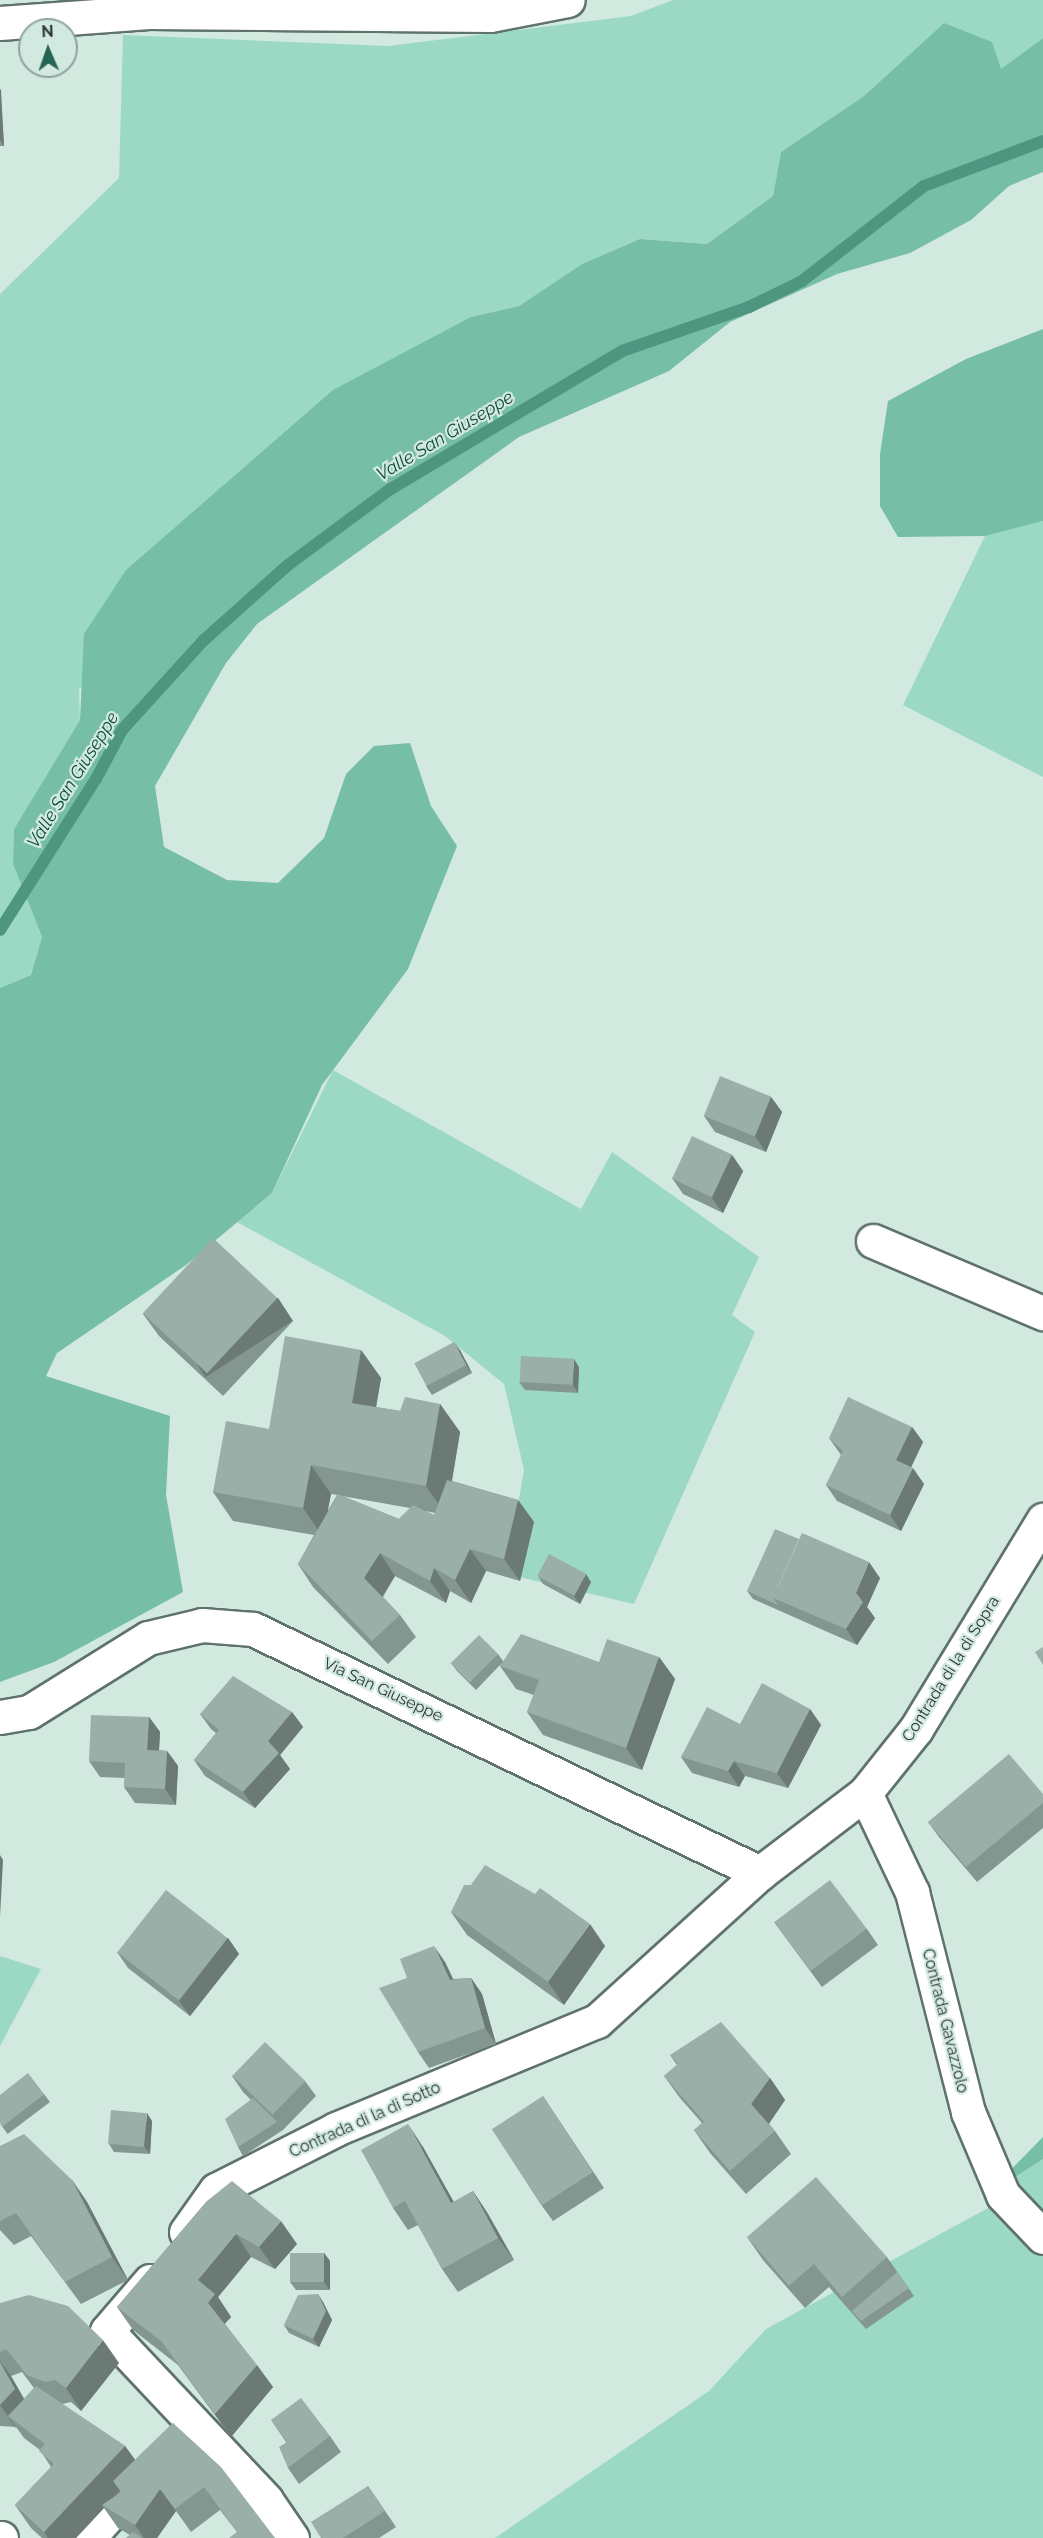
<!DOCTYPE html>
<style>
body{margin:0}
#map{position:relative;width:1043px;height:2538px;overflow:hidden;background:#d2e9e0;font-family:Raleway,sans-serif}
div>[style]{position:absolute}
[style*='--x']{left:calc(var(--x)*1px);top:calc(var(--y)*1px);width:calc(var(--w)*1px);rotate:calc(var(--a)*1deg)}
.green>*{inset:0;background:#9bd9c4}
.forest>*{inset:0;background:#76bea6}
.stream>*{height:12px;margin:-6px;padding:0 6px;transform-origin:6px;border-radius:6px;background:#4f9680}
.roads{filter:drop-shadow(2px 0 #5f736b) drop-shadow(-2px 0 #5f736b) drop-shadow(0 2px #5f736b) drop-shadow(0 -2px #5f736b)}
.minor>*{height:33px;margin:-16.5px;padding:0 16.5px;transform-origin:16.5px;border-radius:16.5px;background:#fff}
.wall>*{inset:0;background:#849690;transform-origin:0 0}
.shaded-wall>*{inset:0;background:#6b7a75;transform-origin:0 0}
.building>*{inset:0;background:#99afa7;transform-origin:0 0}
span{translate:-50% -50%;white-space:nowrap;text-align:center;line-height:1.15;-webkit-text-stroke:4.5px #d2e9e0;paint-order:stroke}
.street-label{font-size:16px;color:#2e3734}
.water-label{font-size:18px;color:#0c4a3a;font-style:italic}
.north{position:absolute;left:18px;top:18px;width:60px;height:60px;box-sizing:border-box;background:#d2e9e0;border:2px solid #90a29b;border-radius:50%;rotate:358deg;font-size:16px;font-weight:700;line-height:24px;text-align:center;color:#2e3734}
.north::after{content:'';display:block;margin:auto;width:21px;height:27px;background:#256553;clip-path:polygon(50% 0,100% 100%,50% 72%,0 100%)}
</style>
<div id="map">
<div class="green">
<i style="clip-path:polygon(673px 0,1043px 0,1043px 38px,1000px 70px,944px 23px,864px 96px,781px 152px,773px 196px,707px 244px,640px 239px,582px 264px,519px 306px,471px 317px,79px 689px,80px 720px,14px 829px,13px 864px,42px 937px,31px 975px,0 988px,0 294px,119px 178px,123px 35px,388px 46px,631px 16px)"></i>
<i style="clip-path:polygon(1043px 521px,1043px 777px,903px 705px,985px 536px)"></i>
<i style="clip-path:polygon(333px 1070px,581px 1209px,612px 1152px,759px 1257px,732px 1315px,755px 1332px,634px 1604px,506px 1574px,524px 1470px,504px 1384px,445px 1336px,237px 1222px,272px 1193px)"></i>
<i style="clip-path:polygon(0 1956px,41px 1969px,0 2046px)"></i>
<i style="clip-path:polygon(1043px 2159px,1043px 2538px,495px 2538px,709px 2391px,766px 2329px,988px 2208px,983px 2198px)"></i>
</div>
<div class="forest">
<i style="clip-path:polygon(944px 23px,992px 42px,1001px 69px,1043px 38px,1043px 172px,1009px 186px,971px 220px,910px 253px,837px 274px,730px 322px,669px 371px,519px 437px,257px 624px,226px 663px,155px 786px,164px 847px,227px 880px,278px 883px,324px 838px,346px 774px,374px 746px,410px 743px,431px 806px,457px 846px,408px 969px,322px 1085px,272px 1193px,186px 1265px,57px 1353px,46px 1376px,170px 1416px,166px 1495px,183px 1592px,54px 1662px,0 1682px,0 988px,31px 975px,42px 937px,13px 864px,14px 829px,80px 720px,84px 634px,126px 570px,333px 390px,471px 317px,519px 306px,582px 264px,640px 239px,707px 244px,773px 196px,781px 152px,864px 96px)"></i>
<i style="clip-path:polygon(1043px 329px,1043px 521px,985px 536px,898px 537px,880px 506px,880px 454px,888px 401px,966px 359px)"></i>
<i style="clip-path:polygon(1043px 2137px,1043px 2159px,983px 2198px)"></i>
</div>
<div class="stream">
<i style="--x:0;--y:930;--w:179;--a:-57.6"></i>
<i style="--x:96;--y:779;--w:55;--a:-62"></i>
<i style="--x:122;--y:730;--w:122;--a:-47.7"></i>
<i style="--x:204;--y:640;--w:113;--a:-41.8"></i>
<i style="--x:288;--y:565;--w:126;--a:-36.6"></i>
<i style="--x:389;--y:490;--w:271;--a:-30.8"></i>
<i style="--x:622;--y:351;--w:134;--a:-19.1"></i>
<i style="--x:749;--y:307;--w:59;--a:-26.1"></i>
<i style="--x:802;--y:281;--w:155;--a:-37.9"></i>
<i style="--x:924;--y:186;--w:127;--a:-20.7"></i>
</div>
<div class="roads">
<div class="minor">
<i style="--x:0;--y:23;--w:149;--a:-4.2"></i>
<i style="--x:149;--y:12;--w:341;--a:0.5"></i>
<i style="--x:490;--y:15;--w:79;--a:-10.9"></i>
<i style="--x:873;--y:1241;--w:185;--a:23"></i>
<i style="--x:0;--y:1717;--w:29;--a:-10"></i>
<i style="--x:29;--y:1712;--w:140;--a:-31.9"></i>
<i style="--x:148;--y:1638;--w:56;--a:-13.5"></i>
<i style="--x:202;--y:1625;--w:51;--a:4.5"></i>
<i style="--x:253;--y:1629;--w:563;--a:25.7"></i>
<i style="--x:865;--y:1793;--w:110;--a:64.6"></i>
<i style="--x:912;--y:1892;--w:227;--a:75.7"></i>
<i style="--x:968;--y:2112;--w:90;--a:67.1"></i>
<i style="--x:1003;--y:2195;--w:58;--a:46.4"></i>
<i style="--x:186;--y:2232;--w:52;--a:-54.5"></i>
<i style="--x:216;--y:2190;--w:135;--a:-26.9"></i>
<i style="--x:336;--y:2129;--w:282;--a:-22.5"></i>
<i style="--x:597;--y:2021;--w:220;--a:-42.2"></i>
<i style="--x:760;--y:1873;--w:132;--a:-37.3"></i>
<i style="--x:865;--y:1793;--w:82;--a:-51.4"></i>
<i style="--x:916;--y:1729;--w:245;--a:-58.7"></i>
<i style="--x:150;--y:2281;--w:66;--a:130.7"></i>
<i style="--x:107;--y:2331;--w:232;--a:46.7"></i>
<i style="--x:266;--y:2500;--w:46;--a:55.6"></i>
<i style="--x:0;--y:2538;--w:1;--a:0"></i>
<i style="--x:88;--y:2538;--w:76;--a:-47.7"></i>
</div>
</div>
<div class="wall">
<i style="clip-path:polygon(0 89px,4px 146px,0 146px)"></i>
<i style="clip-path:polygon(771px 1097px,782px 1112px,766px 1152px,715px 1132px,704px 1116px)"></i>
<i style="clip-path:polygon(732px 1155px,743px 1171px,723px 1213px,683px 1194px,672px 1178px)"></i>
<i style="clip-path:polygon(278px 1298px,293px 1321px,223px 1396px,159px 1336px,143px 1314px)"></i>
<i style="clip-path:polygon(evenodd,361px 1350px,381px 1378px,376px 1407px,400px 1411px,440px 1404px,460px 1432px,452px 1481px,518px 1500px,534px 1522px,520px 1581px,486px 1571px,471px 1603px,450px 1591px,446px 1603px,395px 1576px,383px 1597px,400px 1615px,416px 1637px,388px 1664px,313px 1587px,298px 1564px,314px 1535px,233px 1521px,213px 1492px,269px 1429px,361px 1350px,331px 1494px,337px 1495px,327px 1512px,331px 1494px,361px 1350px,342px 1496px,410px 1508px,399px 1519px,342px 1496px,361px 1350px,425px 1511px,435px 1513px,434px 1515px,425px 1511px)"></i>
<i style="clip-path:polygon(460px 1350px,472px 1373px,432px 1395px,426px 1386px)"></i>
<i style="clip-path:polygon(579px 1367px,578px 1393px,525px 1390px,519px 1382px)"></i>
<i style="clip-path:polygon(912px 1427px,923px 1442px,911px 1467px,924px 1484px,901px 1531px,837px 1501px,826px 1485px,841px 1455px,829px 1438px)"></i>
<i style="clip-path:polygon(538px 1576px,591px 1582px,580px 1604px,543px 1584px)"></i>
<i style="clip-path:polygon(880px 1578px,867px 1607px,875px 1618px,857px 1645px,753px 1599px,747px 1591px)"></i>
<i style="clip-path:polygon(498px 1654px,503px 1661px,599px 1662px,659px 1657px,675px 1679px,642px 1770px,543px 1735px,527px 1712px,534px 1695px,516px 1689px,500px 1666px,501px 1664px,476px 1690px,457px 1671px,451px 1663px)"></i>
<i style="clip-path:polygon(810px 1709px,821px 1725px,788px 1788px,745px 1776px,739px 1787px,692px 1773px,681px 1757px,740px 1724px)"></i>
<i style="clip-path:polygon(292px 1712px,303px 1727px,280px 1755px,290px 1769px,255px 1808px,205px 1776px,194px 1760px,216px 1733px,211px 1729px,200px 1714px)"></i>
<i style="clip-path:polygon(149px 1717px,160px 1732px,159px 1750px,167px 1751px,178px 1766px,176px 1805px,135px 1803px,124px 1787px,125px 1778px,100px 1777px,89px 1761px)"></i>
<i style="clip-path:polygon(1043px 1794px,1043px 1828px,977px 1882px,939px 1837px,928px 1822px)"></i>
<i style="clip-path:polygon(451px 1912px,605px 1946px,564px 2005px,467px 1935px)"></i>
<i style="clip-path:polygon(774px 1922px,867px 1929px,878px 1945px,822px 1987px)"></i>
<i style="clip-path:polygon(228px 1938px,239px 1954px,190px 2016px,128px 1968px,117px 1952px)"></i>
<i style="clip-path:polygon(445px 1962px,453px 1979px,471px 1978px,482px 1994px,496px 2044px,429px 2068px,418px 2052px,407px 1978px)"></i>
<i style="clip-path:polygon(670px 2055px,770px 2078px,785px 2100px,769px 2124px,775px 2131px,791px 2154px,746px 2194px,710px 2153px,694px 2130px,702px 2123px,680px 2098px,664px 2076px,677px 2065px)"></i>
<i style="clip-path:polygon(232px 2076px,305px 2081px,316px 2096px,283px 2130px,243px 2156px,238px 2147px,251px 2100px,243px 2092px)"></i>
<i style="left:44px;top:2094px;width:10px;height:53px;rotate:53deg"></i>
<i style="clip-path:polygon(543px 2096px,604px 2188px,553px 2221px,542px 2206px)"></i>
<i style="clip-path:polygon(152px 2121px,150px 2154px,114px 2152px,109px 2144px)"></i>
<i style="clip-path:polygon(0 2146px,72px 2180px,87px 2202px,128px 2280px,81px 2304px,31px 2236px,14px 2245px,0 2230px)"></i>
<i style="clip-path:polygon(423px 2147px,454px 2202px,473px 2191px,488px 2214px,514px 2260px,458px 2292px,442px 2269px,418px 2225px,408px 2230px,393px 2208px)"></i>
<i style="clip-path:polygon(207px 2201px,297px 2244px,275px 2269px,251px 2257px,218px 2297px,231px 2317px,225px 2324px,273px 2387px,231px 2437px,178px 2365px,133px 2330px,117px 2307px)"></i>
<i style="clip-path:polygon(747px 2237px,887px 2257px,914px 2296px,866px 2329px,829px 2287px,805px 2308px,763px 2260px)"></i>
<i style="clip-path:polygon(324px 2253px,330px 2261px,330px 2290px,296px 2290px,290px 2282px)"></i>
<i style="clip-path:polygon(323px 2302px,332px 2320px,319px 2347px,289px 2333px,284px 2325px)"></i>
<i style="clip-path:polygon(evenodd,0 2303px,119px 2363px,81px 2411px,71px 2402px,62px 2404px,125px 2446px,135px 2460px,173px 2423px,275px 2538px,237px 2532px,220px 2510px,191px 2532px,176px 2511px,157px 2538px,126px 2538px,130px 2535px,118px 2528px,104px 2508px,76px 2538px,42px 2538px,31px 2528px,15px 2505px,51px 2467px,40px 2450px,24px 2438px,16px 2427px,0 2426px,0 2303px,22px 2372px,34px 2388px,24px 2399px,11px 2376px,22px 2372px)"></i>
<i style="clip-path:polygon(271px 2420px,330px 2436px,341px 2452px,299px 2484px,288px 2468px,286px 2442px)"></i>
<i style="clip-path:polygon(368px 2486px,396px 2527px,379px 2538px,321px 2538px)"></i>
</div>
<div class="shaded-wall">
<i style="clip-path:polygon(0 89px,1px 90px,4px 146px,0 140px)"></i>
<i style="clip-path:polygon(771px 1097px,782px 1112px,766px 1152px,755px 1136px)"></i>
<i style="clip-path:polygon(732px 1155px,743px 1171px,723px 1213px,711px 1197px)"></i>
<i style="left:278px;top:1298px;width:27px;height:104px;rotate:57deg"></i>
<i style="clip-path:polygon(454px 1342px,460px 1350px,472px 1373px,466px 1365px)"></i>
<i style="clip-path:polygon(361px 1350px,381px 1378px,372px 1431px,352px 1403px)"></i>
<i style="clip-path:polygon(574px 1359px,579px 1367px,578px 1393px,573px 1385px)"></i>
<i style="clip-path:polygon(440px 1404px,460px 1432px,446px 1515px,426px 1486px)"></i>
<i style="clip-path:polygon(912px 1427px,923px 1442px,907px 1476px,896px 1460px)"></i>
<i style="clip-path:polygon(311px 1465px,331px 1494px,323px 1537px,303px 1508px)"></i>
<i style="clip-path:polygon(913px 1468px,924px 1484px,901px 1531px,890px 1515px)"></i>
<i style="clip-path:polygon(518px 1500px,534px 1522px,520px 1581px,504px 1559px)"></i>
<i style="clip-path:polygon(470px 1549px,486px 1571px,471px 1603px,455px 1580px)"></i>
<i style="clip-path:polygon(380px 1553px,395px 1576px,380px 1600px,364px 1578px)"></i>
<i style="clip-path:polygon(869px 1562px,880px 1578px,867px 1607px,875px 1618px,857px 1645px,846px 1629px,856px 1593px)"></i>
<i style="clip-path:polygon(434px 1568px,450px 1591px,446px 1603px,430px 1581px)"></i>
<i style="clip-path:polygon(586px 1574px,591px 1582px,580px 1604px,574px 1596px)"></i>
<i style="clip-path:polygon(659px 1657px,675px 1679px,642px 1770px,626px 1748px)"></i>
<i style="clip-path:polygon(810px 1709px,821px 1725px,788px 1788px,777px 1773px)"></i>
<i style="clip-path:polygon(292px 1712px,303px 1727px,280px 1755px,290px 1769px,255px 1808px,243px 1792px,268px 1741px)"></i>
<i style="clip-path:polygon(149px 1717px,160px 1732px,158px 1766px,147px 1750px)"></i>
<i style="clip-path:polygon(167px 1751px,178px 1766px,176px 1805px,165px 1789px)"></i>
<i style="clip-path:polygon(734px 1761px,745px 1776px,739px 1787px,728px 1771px)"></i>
<i style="clip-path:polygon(0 1855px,3px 1860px,0 1917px)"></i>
<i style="clip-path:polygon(590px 1924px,605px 1946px,564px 2005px,548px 1982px)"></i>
<i style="clip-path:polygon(228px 1938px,239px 1954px,190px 2016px,179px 2001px)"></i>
<i style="clip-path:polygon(434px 1946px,445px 1962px,461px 1996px,450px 1980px)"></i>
<i style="clip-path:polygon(471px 1978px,482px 1994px,496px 2044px,485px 2028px)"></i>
<i style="clip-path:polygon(770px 2078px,785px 2100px,767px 2126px,751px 2104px)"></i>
<i style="clip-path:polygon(147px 2113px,152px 2121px,150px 2154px,144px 2146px)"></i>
<i style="clip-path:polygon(408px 2124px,423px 2147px,467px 2226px,451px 2203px)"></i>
<i style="clip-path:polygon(72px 2180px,87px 2202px,128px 2280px,112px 2257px)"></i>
<i style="clip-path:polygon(473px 2191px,488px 2214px,514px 2260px,498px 2238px)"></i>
<i style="clip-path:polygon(281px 2221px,297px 2244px,275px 2269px,259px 2247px)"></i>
<i style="clip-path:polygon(236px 2234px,251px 2257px,218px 2297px,231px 2317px,223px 2325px,208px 2303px,198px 2280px)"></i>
<i style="clip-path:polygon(324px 2253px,330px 2261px,330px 2290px,324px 2282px)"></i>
<i style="clip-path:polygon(318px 2294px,323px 2302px,332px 2320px,319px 2347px,313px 2339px)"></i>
<i style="clip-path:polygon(103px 2340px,119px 2363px,81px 2411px,66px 2388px)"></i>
<i style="clip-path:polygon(0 2361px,11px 2376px,31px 2411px,8px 2416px,16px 2427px,16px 2428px,0 2405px)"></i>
<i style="clip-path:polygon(257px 2365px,273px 2387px,231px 2437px,215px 2414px)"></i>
<i style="clip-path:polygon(125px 2446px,141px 2468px,105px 2507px,102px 2505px,104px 2508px,76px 2538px,48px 2538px,44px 2532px)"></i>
<i style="clip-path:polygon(160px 2489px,176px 2511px,157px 2538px,144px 2538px,135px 2525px)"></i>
</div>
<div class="building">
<i style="left:720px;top:1076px;width:55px;height:43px;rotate:22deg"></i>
<i style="left:692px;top:1136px;width:44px;height:47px;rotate:25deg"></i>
<i style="left:213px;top:1238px;width:88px;height:103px;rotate:43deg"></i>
<i style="clip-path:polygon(285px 1336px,361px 1350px,352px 1403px,400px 1411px,405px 1397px,440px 1404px,426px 1486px,311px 1465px,303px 1508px,213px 1492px,226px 1421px,269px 1429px)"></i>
<i style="left:454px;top:1342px;width:26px;height:45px;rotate:62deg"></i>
<i style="left:521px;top:1356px;width:53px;height:26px;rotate:3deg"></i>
<i style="clip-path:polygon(848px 1397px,912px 1427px,896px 1460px,913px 1468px,890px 1515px,826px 1485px,843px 1451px,829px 1438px)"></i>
<i style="clip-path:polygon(447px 1480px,518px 1500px,504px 1559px,470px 1549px,455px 1580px,434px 1568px,430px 1581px,380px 1553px,364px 1578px,400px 1615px,372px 1641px,298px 1564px,338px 1494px,399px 1519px,413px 1505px,434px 1515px)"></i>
<i style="clip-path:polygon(775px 1529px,799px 1539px,773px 1598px,778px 1605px,747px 1591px)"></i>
<i style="clip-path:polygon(802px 1533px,869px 1562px,856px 1593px,863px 1602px,846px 1629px,773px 1598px)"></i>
<i style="left:549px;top:1554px;width:42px;height:25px;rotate:28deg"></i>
<i style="clip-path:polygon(521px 1634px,599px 1662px,607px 1639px,659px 1657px,626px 1748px,527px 1712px,539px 1680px,500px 1666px)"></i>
<i style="left:479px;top:1635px;width:27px;height:40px;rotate:45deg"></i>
<i style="clip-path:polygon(1043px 1647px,1043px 1665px,1035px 1652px)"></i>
<i style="clip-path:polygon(233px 1676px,292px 1712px,268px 1741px,279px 1753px,243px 1792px,194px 1760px,219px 1730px,200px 1714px)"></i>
<i style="clip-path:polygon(762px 1683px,810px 1709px,777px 1773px,734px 1761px,728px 1771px,681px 1757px,707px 1707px,740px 1724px)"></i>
<i style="clip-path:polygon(91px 1715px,149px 1717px,147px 1750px,167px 1751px,165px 1789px,124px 1787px,125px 1763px,89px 1761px)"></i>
<i style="clip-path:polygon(1009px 1754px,1043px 1794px,1043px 1803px,966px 1867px,928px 1822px)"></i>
<i style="clip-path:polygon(485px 1865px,535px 1894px,540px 1888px,590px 1924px,548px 1982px,451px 1912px,464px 1885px,471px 1885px)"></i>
<i style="left:830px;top:1880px;width:61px;height:70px;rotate:53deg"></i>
<i style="left:166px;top:1890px;width:78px;height:79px;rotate:38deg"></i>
<i style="clip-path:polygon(434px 1946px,450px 1980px,471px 1978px,485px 2028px,418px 2052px,379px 1988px,407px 1978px,400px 1959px)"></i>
<i style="clip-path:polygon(721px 2022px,770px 2078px,751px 2104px,775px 2131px,730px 2171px,694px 2130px,704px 2122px,664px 2076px,678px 2064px,670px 2055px)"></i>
<i style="left:265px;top:2042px;width:56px;height:47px;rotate:44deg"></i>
<i style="clip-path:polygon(28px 2073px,44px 2094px,2px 2127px,0 2123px,0 2095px)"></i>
<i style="left:543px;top:2096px;width:91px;height:61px;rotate:57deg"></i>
<i style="clip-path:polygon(253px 2098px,277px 2122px,238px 2147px,225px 2119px)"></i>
<i style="left:111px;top:2110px;width:36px;height:34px;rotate:5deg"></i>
<i style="clip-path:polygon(408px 2124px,451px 2203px,473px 2191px,498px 2238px,442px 2269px,405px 2201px,393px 2208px,361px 2150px)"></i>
<i style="clip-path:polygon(24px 2134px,72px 2180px,112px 2257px,65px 2282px,16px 2213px,0 2221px,0 2146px)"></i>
<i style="clip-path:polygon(816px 2177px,887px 2257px,842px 2297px,814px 2264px,789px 2286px,747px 2237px)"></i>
<i style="clip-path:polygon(232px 2181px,281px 2221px,259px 2247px,236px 2234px,198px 2280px,215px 2294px,208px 2303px,257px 2365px,215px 2414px,162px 2342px,117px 2307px,207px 2201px)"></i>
<i style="left:290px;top:2253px;width:34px;height:29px"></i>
<i style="clip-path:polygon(897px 2272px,909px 2288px,861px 2321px,852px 2311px)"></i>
<i style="clip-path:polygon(318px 2294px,326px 2311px,313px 2339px,284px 2325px,298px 2295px)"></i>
<i style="clip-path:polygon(29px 2295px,68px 2306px,103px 2340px,66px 2388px,55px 2380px,45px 2382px,27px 2375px,6px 2349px,0 2352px,0 2303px)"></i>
<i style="clip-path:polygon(0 2362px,15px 2389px,0 2405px)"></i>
<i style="clip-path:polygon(36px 2386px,125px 2446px,44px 2532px,15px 2505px,54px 2464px,39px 2451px,45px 2444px,8px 2416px)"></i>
<i style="clip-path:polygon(301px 2398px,330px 2436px,288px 2468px,279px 2447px,287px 2442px,271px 2420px)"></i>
<i style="clip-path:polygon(173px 2423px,221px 2467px,275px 2538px,229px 2538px,237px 2532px,204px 2487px,175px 2509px,160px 2489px,135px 2525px,102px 2505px,121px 2492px,113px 2481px)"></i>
<i style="clip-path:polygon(368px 2486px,385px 2511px,343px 2538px,321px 2538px,311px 2522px)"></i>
<i style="clip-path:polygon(133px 2532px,142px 2538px,126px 2538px)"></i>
</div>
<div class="street-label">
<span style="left:951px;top:1669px;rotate:-58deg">Contrada di la di Sopra</span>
<span style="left:383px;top:1690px;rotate:25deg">Via San Giuseppe</span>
<span style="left:945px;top:2021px;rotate:76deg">Contrada Gavazzolo</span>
<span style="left:365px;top:2120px;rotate:-24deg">Contrada di la di Sotto</span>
</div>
<div class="water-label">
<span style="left:445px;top:436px;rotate:-31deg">Valle San Giuseppe</span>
<span style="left:73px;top:780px;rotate:-58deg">Valle San Giuseppe</span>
</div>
<div class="north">N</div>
</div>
